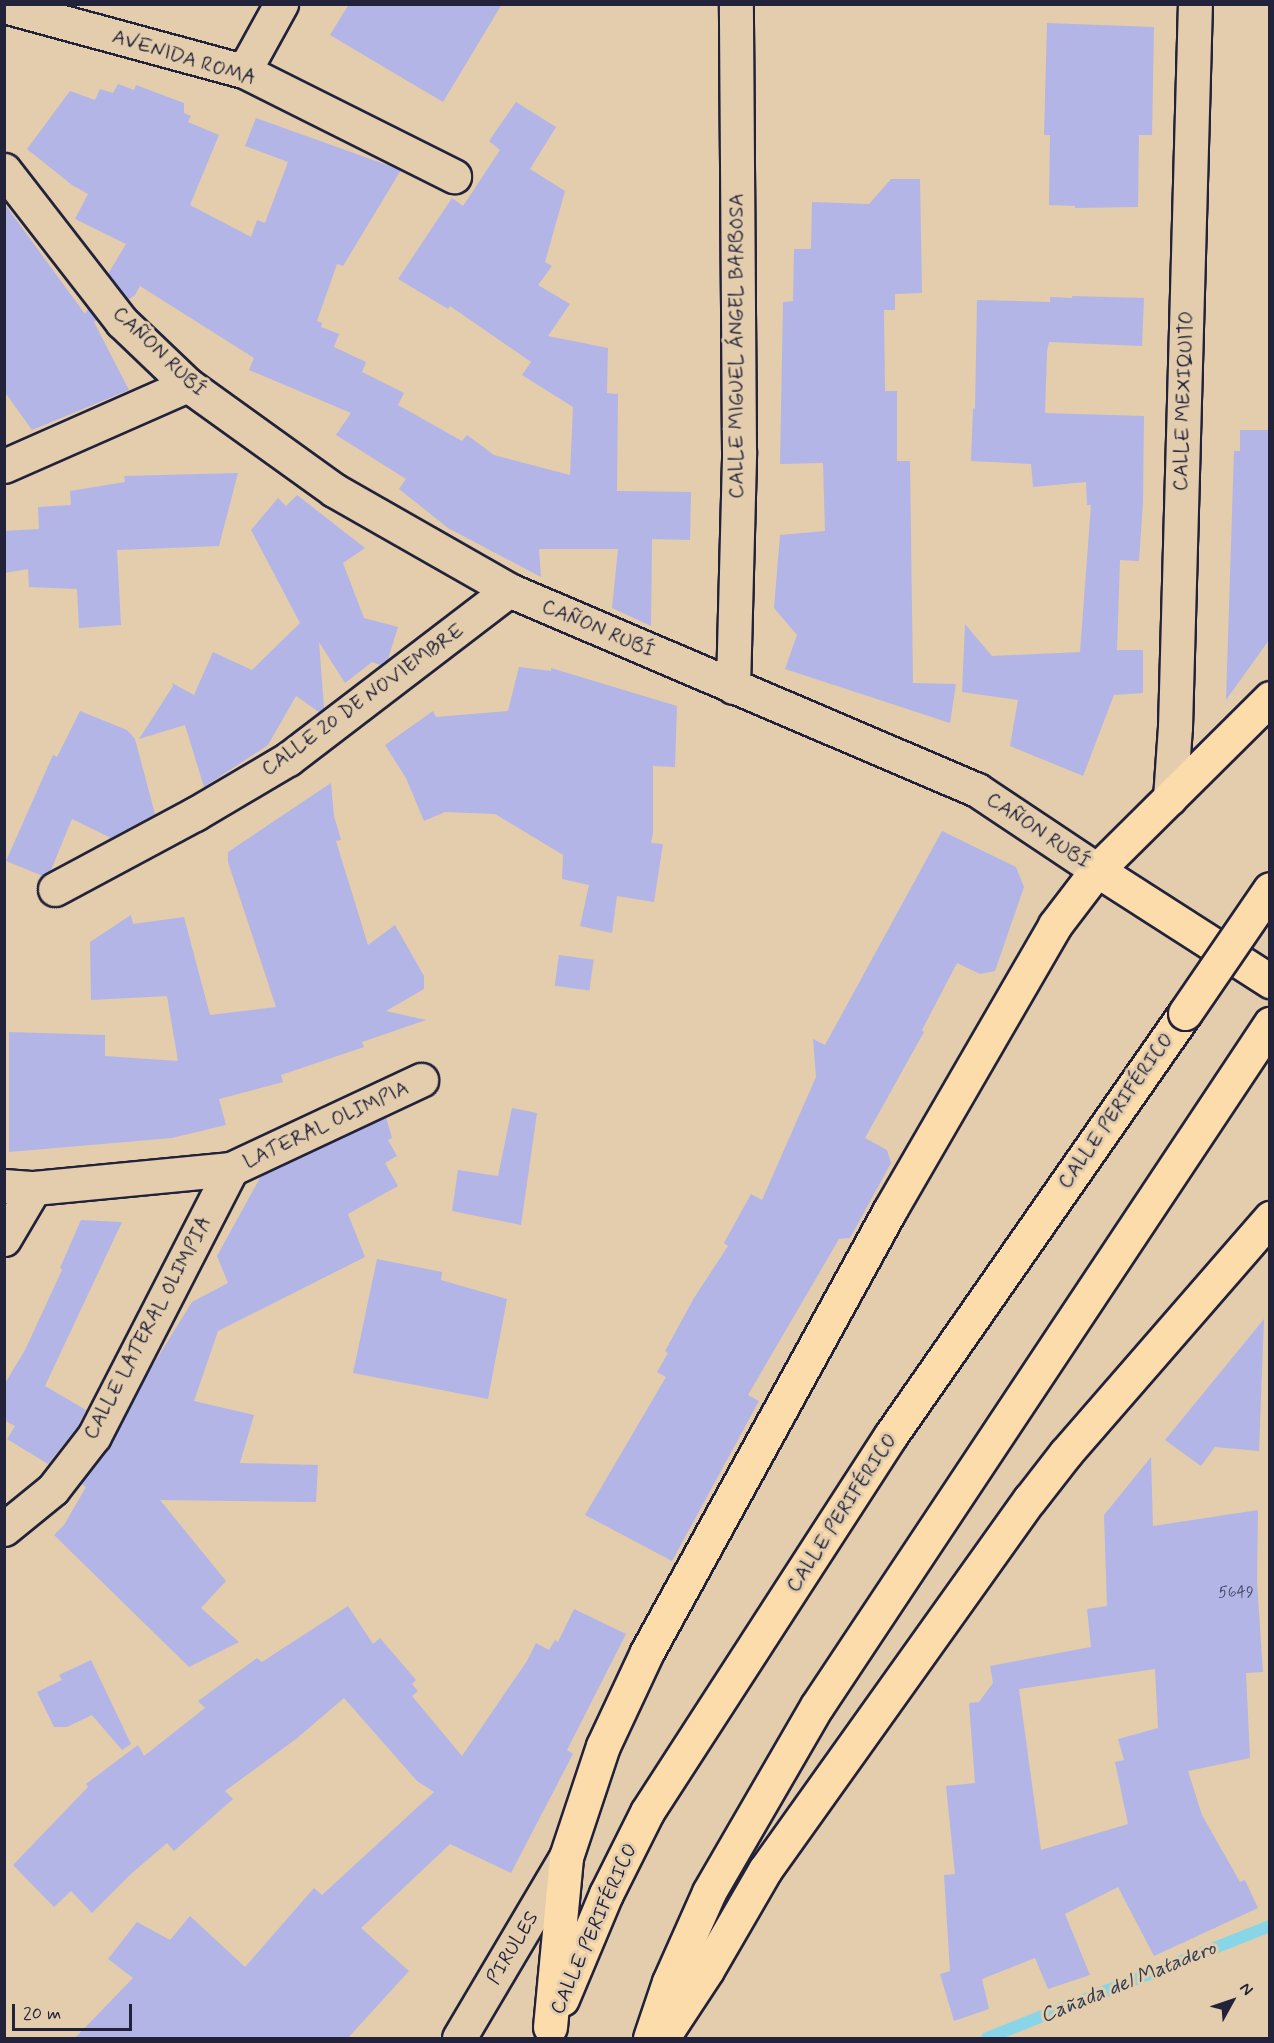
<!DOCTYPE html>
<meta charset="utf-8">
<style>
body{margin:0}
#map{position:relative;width:1274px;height:2043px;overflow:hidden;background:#e3cdac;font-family:Mynerve,sans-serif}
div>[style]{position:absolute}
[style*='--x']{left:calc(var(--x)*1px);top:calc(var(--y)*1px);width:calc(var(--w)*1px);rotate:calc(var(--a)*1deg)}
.stream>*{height:12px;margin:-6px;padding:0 6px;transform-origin:6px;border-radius:6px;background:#88d5e7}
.building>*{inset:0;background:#b3b5e6;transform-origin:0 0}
.roads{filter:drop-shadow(2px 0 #22223b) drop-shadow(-2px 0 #22223b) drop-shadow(0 2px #22223b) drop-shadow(0 -2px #22223b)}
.minor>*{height:33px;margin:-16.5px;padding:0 16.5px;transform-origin:16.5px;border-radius:16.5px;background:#e3cdac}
.major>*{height:33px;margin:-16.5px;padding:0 16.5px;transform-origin:16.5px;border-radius:16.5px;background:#fddcac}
.highway>*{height:33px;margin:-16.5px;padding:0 16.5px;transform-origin:16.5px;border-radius:16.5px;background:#fddcac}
.bridges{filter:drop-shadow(2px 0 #22223b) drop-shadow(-2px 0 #22223b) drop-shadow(0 2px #22223b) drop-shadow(0 -2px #22223b)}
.highway-bridge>*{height:33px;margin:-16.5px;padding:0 16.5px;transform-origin:16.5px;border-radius:16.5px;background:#fddcac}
span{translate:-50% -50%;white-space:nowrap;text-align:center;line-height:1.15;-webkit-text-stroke:6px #e3cdac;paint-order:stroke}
.number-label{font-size:16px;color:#464766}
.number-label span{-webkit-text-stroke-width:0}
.street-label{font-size:20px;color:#22223b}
.water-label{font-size:21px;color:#313d55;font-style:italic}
.frame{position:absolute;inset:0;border:6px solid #22223b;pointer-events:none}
.north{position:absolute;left:1202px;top:1971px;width:60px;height:60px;-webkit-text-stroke:4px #e3cdac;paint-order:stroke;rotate:50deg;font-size:16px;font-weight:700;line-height:24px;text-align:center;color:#22223b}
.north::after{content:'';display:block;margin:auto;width:21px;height:27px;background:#22223b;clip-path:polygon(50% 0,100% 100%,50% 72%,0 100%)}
.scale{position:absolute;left:12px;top:2004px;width:120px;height:27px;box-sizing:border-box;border:3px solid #22223b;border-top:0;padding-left:8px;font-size:18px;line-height:21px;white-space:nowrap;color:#22223b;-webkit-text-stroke:4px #e3cdac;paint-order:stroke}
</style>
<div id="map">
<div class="stream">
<i style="--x:987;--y:2038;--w:304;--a:-21.6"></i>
</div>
<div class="building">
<i style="clip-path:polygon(349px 4px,502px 4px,443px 102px,330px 35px)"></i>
<i style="clip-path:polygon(1047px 23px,1154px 27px,1152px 135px,1139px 135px,1138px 207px,1075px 208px,1075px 206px,1049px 205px,1050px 135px,1044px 135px)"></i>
<i style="clip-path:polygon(118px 84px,134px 90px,136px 85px,184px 103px,184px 113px,191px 116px,188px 122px,219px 135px,190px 205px,251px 237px,257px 220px,265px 223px,288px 162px,245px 146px,256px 118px,401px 170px,343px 266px,337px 264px,317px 321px,322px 323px,321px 327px,339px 334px,334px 347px,366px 362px,362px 372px,404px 393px,398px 405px,462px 441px,467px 435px,494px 455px,570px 475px,573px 407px,522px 375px,531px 362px,450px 306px,448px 309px,398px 279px,452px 198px,463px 206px,500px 150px,489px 141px,516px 102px,556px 127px,530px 169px,565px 191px,545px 262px,552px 266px,538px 285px,570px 304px,548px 336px,608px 348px,607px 393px,618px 394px,617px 491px,691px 492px,690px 540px,652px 539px,651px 626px,612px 608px,618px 549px,539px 549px,541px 577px,448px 528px,399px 489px,406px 479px,336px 435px,351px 413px,249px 370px,254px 358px,140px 286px,135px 295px,128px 300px,108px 274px,126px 244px,75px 219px,88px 194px,72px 185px,27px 149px,70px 91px,95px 100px,100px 89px,113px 93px)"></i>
<i style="clip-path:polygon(891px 179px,920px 179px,922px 293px,895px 294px,895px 310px,884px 310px,885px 391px,897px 391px,897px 461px,910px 461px,913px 683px,956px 684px,950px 723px,785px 669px,797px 635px,774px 608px,780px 535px,825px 531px,823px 463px,780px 464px,783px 302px,793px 301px,794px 249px,811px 249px,812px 202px,869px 204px)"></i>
<i style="clip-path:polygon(4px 203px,85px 314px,88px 309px,97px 320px,94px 322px,129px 390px,32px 430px,4px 391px)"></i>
<i style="clip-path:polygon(1072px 296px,1144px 298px,1142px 346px,1049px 342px,1047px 351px,1045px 413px,1144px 416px,1143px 503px,1139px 561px,1120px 560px,1117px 650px,1143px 650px,1143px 693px,1114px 695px,1083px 776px,1010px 746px,1018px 700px,962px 692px,965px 624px,992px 656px,1080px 652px,1091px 505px,1087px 505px,1086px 482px,1033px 487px,1031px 464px,971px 461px,973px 408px,975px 409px,977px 300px,1050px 302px,1050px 297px,1072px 298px)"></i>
<i style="clip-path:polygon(1240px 430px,1269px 430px,1269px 640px,1226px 700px,1234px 451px,1240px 451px)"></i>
<i style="clip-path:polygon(238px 473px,219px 546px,117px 550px,121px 625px,79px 628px,77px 589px,29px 587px,28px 569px,4px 573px,4px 531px,39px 529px,38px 507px,71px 505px,70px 491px,125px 482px,124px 476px)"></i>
<i style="clip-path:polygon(297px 495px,365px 548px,343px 563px,364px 618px,398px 627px,388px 659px,380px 665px,372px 662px,345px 683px,319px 642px,324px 708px,319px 712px,296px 696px,268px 745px,204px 787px,185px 725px,139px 739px,173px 686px,172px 683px,194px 695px,213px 652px,252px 670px,300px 623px,251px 530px,278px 498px,286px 506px)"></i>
<i style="clip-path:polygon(519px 667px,551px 671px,551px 668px,677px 706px,675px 767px,653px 766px,653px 833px,651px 843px,663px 844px,654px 902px,617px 896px,612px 933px,580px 926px,589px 885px,562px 879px,563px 855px,495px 814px,445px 812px,424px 821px,406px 778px,385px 745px,433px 711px,436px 717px,508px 711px)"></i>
<i style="clip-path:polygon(80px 711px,127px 730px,135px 739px,155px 814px,111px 838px,72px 819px,51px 870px,43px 876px,6px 861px,53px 755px,57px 757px)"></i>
<i style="clip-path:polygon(331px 783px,334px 816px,341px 840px,336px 841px,368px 945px,395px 925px,424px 976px,424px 989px,386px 1011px,426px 1020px,362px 1042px,364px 1047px,281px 1075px,283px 1082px,219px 1099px,226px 1125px,172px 1138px,9px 1152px,9px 1032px,105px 1035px,105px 1056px,178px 1061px,167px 996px,91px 1000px,90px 942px,131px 915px,133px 924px,184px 917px,210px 1015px,276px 1007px,228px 862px,228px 852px)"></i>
<i style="clip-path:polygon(942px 831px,1016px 867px,1024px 887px,995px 971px,980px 974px,957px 963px,922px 1030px,924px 1032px,865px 1138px,887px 1150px,891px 1163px,850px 1238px,839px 1239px,748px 1395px,759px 1401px,672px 1561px,585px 1515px,666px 1377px,657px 1372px,668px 1353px,665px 1351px,694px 1298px,728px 1246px,724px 1243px,751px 1194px,762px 1200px,816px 1077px,813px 1039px,825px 1045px)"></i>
<i style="left:559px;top:955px;width:35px;height:31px;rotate:8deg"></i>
<i style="clip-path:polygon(512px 1108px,537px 1113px,521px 1225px,452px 1211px,458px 1170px,498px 1176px)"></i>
<i style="clip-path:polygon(386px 1117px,392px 1138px,388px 1140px,397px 1156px,385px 1163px,398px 1186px,348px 1214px,365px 1257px,218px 1331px,194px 1401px,254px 1415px,240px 1463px,318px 1465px,316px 1502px,160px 1500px,226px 1581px,201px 1608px,239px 1642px,189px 1667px,54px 1535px,64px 1525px,86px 1487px,81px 1484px,111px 1445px,143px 1381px,192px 1302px,228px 1283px,217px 1256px,261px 1176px)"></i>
<i style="clip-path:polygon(81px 1220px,122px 1222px,45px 1386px,86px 1410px,78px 1426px,48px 1464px,7px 1439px,15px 1426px,4px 1420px,4px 1385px,25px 1350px,62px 1270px,60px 1268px)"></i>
<i style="clip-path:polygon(377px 1259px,442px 1272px,441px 1280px,507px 1299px,488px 1399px,353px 1373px)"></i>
<i style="clip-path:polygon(1264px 1319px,1259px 1451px,1215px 1447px,1201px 1466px,1165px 1440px)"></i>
<i style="clip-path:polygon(evenodd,1151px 1457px,1153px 1526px,1258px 1510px,1257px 1582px,1263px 1672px,1246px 1673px,1250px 1758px,1188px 1771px,1202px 1815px,1240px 1882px,1245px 1880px,1258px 1908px,1154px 1956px,1118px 1887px,1065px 1914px,1090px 1975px,1048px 1989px,1035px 1958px,982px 1979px,989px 2009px,954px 2021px,940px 1974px,950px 1971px,944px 1875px,955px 1874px,946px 1786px,975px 1783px,969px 1703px,979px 1702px,993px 1683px,990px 1666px,1091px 1647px,1087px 1609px,1107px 1606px,1104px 1515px,1151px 1457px,1155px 1669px,1158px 1728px,1118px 1739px,1124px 1760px,1115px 1762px,1128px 1824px,1041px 1850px,1019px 1689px,1155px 1669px)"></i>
<i style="clip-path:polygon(348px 1606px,373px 1644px,380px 1638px,416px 1680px,412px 1684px,418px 1691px,412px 1696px,462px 1756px,527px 1661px,536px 1643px,549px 1650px,555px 1640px,558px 1642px,574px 1609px,626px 1634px,567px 1750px,573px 1754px,511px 1873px,450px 1844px,361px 1928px,409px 1971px,348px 2038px,75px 2038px,133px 1978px,108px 1959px,137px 1922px,170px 1940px,190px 1916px,245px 1967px,314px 1888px,322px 1895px,434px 1792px,417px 1781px,344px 1698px,296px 1739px,225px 1791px,233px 1799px,174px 1851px,167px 1843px,132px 1873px,92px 1913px,71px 1891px,54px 1907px,13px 1865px,88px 1787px,86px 1784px,138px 1745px,144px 1756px,205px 1708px,198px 1701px,257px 1658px,262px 1662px)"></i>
<i style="clip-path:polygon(91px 1660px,131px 1744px,122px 1750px,92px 1715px,67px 1727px,54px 1727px,37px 1692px,62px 1680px,59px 1675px)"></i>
</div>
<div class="roads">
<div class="minor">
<i style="--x:4;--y:6;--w:249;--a:15.2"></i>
<i style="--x:244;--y:71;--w:235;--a:26.6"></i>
<i style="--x:244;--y:71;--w:77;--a:-61.1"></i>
<i style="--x:4;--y:170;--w:192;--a:52.2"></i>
<i style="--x:122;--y:322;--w:91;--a:43.7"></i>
<i style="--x:188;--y:385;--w:180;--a:35.7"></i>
<i style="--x:334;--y:490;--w:202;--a:29.7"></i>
<i style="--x:509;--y:590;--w:509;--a:23.14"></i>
<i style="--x:977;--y:790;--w:144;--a:33.7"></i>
<i style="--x:4;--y:466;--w:201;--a:-23.8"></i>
<i style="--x:733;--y:687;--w:236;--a:-88.5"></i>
<i style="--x:739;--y:451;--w:447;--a:-90.4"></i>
<i style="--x:1170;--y:798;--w:71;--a:-86"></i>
<i style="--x:1175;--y:727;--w:723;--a:-88.42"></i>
<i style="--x:55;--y:889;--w:159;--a:-28.2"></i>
<i style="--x:195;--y:814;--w:108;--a:-30.6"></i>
<i style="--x:288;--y:759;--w:278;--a:-37.4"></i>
<i style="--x:4;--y:1186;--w:30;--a:4"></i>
<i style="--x:34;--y:1188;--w:198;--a:-5.5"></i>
<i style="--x:231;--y:1169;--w:210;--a:-25.1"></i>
<i style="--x:4;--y:1239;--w:59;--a:-59.5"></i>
<i style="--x:4;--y:1529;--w:63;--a:-39.2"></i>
<i style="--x:53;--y:1489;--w:67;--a:-52.3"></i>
<i style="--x:94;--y:1436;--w:300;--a:-62.8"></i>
<i style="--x:459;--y:2038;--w:210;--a:-59.4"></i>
</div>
<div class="major">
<i style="--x:1097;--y:870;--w:206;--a:32.7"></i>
</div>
<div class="highway">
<i style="--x:562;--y:1999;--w:114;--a:-67.3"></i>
<i style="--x:606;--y:1894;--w:92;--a:-63.4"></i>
<i style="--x:647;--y:1812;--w:449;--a:-57.1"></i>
<i style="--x:891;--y:1435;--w:514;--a:-55.14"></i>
<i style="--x:550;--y:2027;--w:171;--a:-84.6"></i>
<i style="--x:566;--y:1857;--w:117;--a:-71.6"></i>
<i style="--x:603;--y:1746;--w:104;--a:-64.9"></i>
<i style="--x:647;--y:1652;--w:504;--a:-61.2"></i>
<i style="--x:890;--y:1210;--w:329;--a:-59.9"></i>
<i style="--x:1055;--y:925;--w:69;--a:-52.6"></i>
<i style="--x:1097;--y:870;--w:244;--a:-44.8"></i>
<i style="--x:663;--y:2037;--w:80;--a:-56.7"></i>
<i style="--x:707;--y:1970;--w:116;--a:-59.9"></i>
<i style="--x:765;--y:1870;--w:456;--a:-54.5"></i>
<i style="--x:1030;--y:1499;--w:57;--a:-52.1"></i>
<i style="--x:1065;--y:1454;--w:313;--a:-49"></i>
<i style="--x:650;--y:2038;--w:59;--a:-71.3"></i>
<i style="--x:669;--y:1982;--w:98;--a:-66"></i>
<i style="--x:709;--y:1892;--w:215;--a:-59.9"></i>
<i style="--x:817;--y:1706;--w:819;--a:-56.41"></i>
</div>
</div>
<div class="bridges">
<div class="highway-bridge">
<i style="--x:1185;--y:1013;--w:150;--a:-55.6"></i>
</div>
</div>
<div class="number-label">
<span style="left:1236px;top:1593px">5649</span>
</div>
<div class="street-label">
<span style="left:184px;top:58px;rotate:17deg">AVENIDA ROMA</span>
<span style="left:737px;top:346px;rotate:-90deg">CALLE MIGUEL ÁNGEL BARBOSA</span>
<span style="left:159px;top:352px;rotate:44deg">CAÑON RUBÍ</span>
<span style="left:1184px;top:401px;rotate:-88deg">CALLE MEXIQUITO</span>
<span style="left:598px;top:629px;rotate:23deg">CAÑON RUBÍ</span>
<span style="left:363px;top:700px;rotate:-36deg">CALLE 20 DE NOVIEMBRE</span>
<span style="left:1038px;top:831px;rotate:34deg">CAÑON RUBÍ</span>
<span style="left:1116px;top:1111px;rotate:-55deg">CALLE PERIFÉRICO</span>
<span style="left:326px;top:1125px;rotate:-25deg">LATERAL OLIMPIA</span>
<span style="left:148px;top:1328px;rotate:-62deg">CALLE LATERAL OLIMPIA</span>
<span style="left:842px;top:1513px;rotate:-57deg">CALLE PERIFÉRICO</span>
<span style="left:594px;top:1929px;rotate:-66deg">CALLE PERIFÉRICO</span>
<span style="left:513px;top:1948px;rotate:-59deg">PIRULES</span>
</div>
<div class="water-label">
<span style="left:1128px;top:1982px;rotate:-22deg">Cañada del Matadero</span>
</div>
<div class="frame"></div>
<div class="north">N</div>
<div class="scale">20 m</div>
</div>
